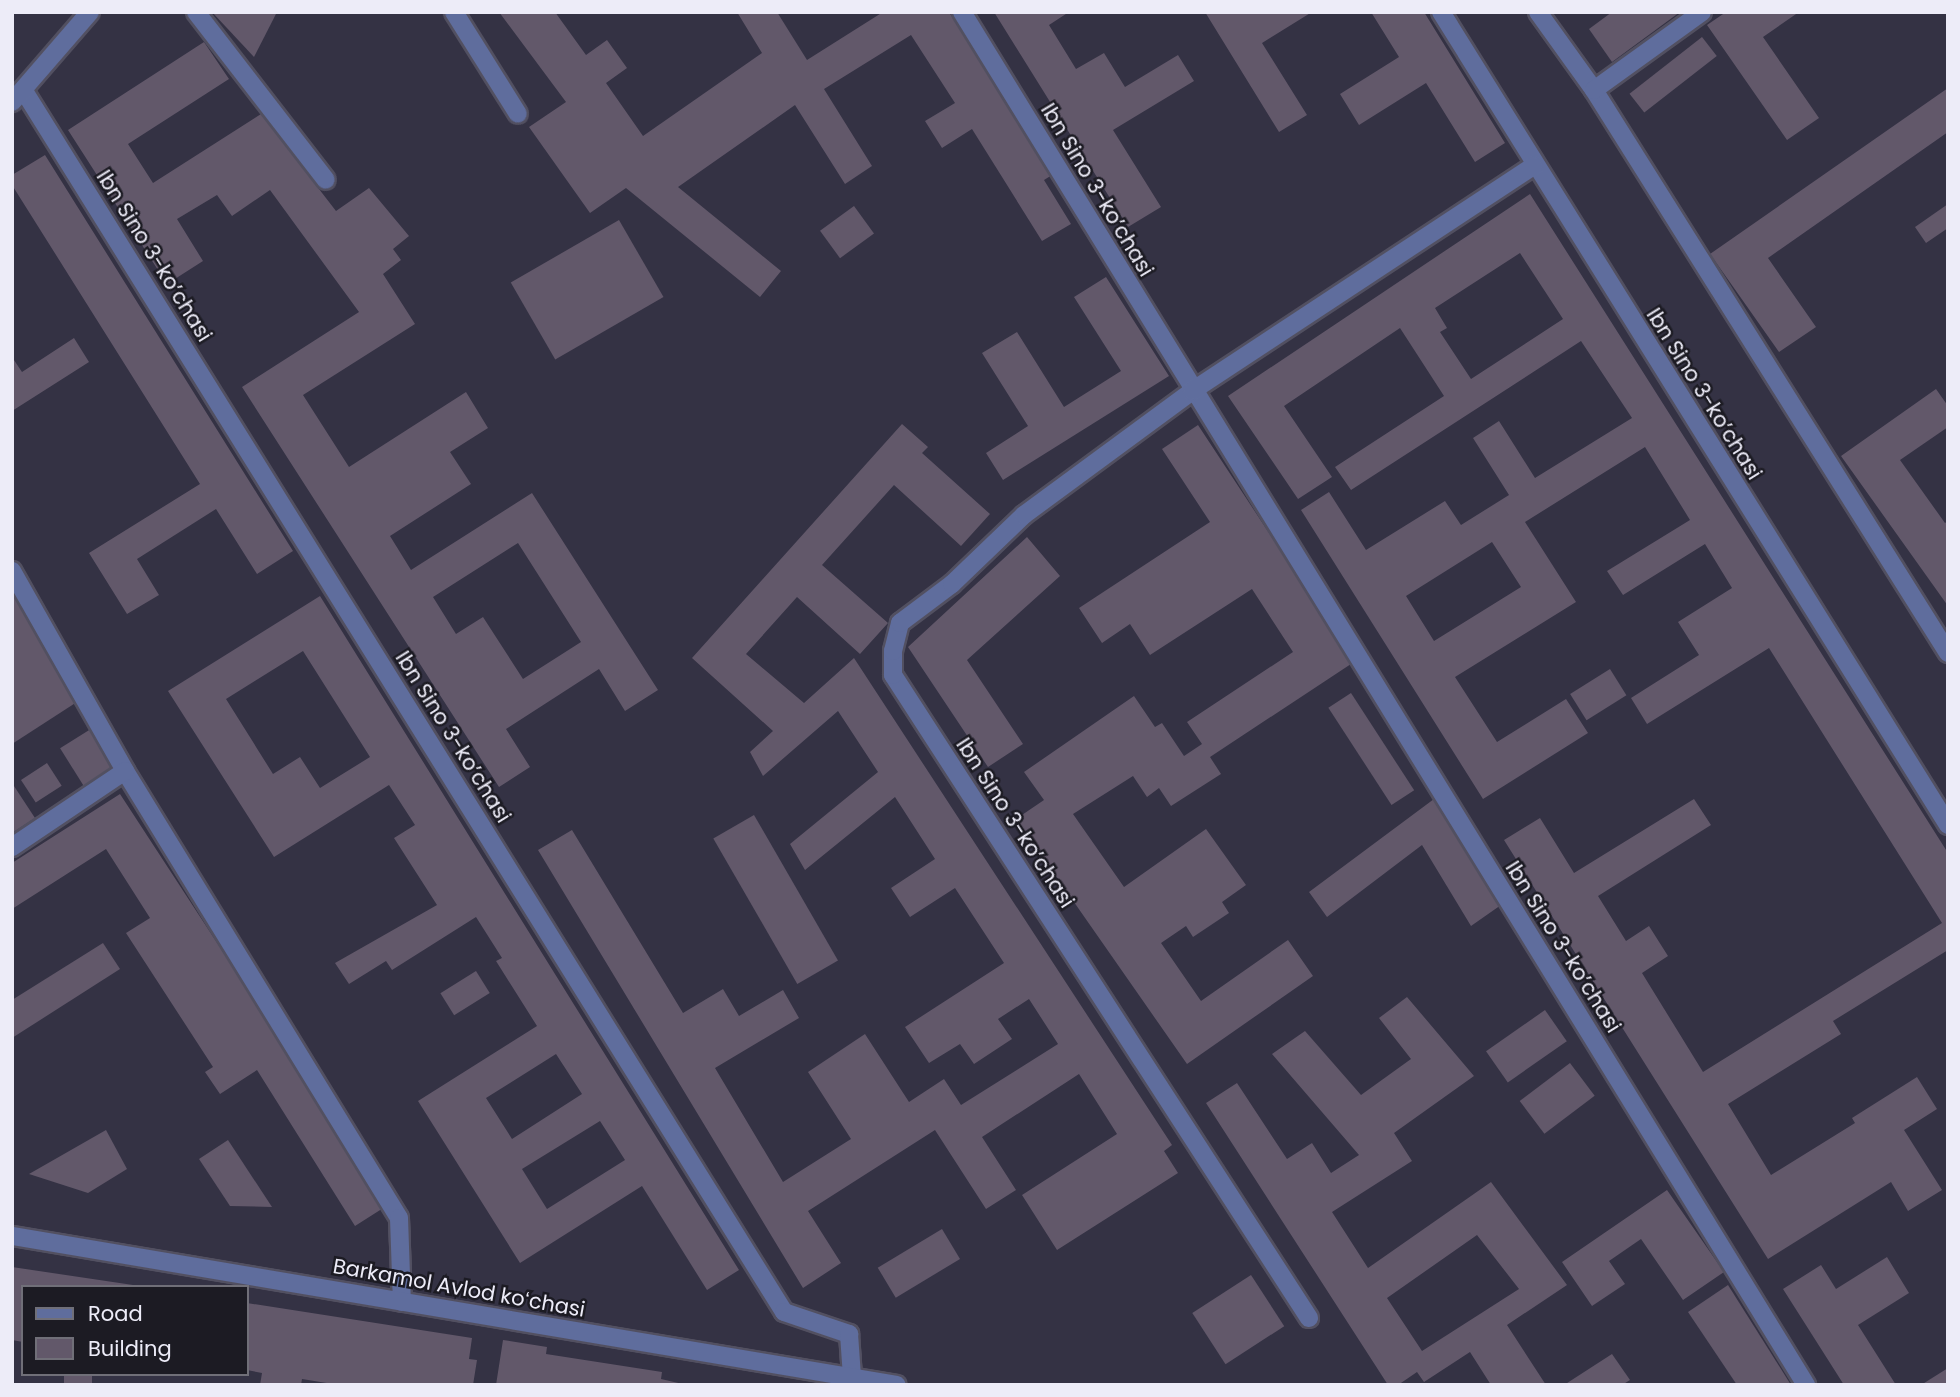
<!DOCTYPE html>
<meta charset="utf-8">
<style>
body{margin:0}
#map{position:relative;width:1960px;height:1397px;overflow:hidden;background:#343244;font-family:Poppins,sans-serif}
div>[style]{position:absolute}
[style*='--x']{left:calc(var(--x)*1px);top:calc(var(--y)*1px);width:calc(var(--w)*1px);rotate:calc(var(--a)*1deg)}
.building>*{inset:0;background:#62586a;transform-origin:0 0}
.roads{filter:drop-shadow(2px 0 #525061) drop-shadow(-2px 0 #525061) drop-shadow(0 2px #525061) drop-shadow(0 -2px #525061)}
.minor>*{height:18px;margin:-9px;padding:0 9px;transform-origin:9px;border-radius:9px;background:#5f6d9d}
span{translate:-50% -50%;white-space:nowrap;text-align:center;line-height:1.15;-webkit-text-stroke:5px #1c1b23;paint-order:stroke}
.street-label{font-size:21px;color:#edecf8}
.frame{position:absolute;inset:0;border:14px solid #edecf8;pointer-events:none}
.legend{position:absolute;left:21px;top:1285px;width:228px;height:91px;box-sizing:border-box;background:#1c1b23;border:2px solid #706f78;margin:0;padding:9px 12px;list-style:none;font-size:21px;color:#edecf8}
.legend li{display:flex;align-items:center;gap:14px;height:35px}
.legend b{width:35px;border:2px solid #706f78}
</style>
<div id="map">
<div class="building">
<i style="clip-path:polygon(212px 12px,277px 12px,254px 57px)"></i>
<i style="clip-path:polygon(499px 12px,555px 12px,586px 55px,607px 40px,627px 68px,606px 83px,643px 136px,762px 53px,737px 12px,777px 12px,807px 60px,883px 12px,949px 12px,1052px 175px,1044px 180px,1071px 224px,1042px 241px,972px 129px,942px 148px,925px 121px,955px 103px,911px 35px,824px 89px,872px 166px,845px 184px,795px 105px,678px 187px,781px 271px,760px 297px,626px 188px,590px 213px,529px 127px,566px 102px)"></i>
<i style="clip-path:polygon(994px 12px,1069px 12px,1049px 25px,1076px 69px,1104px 53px,1125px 87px,1178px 55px,1194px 81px,1113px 130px,1161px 207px,1128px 227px)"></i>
<i style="clip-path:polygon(1205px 12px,1312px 12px,1262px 43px,1307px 115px,1279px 132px)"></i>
<i style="clip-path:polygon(1371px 12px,1424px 12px,1505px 143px,1475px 162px,1426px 83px,1359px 125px,1340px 94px,1399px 57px)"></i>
<i style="clip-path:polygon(1612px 12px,1680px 12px,1612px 62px,1589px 29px)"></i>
<i style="clip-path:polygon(1726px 12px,1799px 12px,1763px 37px,1819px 118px,1787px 140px,1707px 25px)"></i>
<i style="left:1702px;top:37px;width:24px;height:92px;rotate:52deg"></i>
<i style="clip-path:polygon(evenodd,204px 42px,229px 79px,128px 144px,153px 183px,261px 114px,336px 211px,369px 188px,409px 236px,393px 249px,401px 260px,383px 274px,415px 324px,303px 395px,349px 467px,466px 392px,488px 428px,450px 452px,471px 484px,390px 536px,411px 570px,532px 493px,658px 690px,625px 711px,599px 669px,506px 729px,530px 767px,499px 787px,242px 387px,359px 312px,270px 190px,232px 216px,217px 195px,177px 219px,203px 261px,167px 284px,68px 130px,204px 42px,518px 543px,581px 642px,523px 679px,483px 617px,456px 634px,433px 597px,518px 543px)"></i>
<i style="clip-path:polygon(1948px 88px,1948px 132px,1768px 258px,1816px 327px,1779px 352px,1710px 254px)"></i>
<i style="clip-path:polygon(45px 155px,293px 551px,257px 574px,216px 509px,137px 559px,159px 595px,127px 614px,89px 553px,200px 484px,12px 185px,12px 175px)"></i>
<i style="clip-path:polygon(evenodd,1530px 194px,1948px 853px,1948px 950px,1833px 1021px,1841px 1034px,1728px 1104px,1771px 1175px,1855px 1123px,1852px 1118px,1917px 1077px,1937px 1109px,1904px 1130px,1942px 1190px,1908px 1211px,1891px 1182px,1768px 1259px,1504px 840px,1540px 818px,1574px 873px,1694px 799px,1711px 825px,1598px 896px,1626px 941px,1649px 926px,1668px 956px,1642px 973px,1703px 1072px,1942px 923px,1769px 648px,1647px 724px,1631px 698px,1699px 655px,1678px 622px,1732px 588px,1705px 544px,1623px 595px,1607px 571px,1690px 520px,1645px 447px,1525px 522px,1576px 602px,1455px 677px,1497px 742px,1566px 699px,1588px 733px,1483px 799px,1301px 510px,1329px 492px,1366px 550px,1445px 501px,1461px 525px,1509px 495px,1473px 438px,1499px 421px,1535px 478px,1632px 418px,1581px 341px,1351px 490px,1335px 467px,1444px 396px,1400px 328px,1284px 406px,1332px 477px,1298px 499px,1228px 396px,1530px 194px,1520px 253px,1563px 319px,1471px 379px,1440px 332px,1447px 328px,1435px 308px,1520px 253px,1530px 194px,1492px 542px,1521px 587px,1434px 641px,1406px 596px,1492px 542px)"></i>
<i style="clip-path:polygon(1948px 204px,1948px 228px,1926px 243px,1915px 227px)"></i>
<i style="left:854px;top:206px;width:34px;height:42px;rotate:54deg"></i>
<i style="left:619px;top:220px;width:89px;height:125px;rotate:60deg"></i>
<i style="clip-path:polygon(1106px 277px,1169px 376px,1003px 480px,986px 453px,1028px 426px,982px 353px,1017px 332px,1064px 407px,1121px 371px,1074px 297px)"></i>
<i style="clip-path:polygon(74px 338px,89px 362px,12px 411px,12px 357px,22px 372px)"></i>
<i style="clip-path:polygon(1936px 389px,1948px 406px,1948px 427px,1900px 460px,1945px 523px,1948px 521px,1948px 606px,1841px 456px)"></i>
<i style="clip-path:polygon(902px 424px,928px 447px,922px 453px,990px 514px,961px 546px,894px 485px,822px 565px,888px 623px,860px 654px,797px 597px,746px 654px,804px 703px,854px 658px,1172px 1145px,1164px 1151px,1178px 1173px,1057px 1250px,1022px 1195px,1117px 1134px,1079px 1074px,982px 1137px,1016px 1190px,986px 1209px,935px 1130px,808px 1211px,841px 1263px,803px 1288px,538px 850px,572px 830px,683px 1013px,723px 989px,739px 1016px,783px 990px,799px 1018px,715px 1068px,783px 1182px,851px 1139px,808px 1072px,865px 1034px,909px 1102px,944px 1079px,961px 1105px,1058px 1044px,1029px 999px,998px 1019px,1012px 1039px,974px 1064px,960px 1044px,929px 1063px,905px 1027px,1004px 963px,955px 888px,910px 917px,891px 888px,935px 859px,895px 797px,805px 870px,790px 844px,878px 772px,838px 711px,763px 776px,750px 752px,773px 731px,692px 658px)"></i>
<i style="clip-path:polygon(1198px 425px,1354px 662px,1210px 757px,1221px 774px,1171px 806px,1159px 788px,1147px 797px,1133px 776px,1073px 814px,1124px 887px,1206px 829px,1246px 885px,1222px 902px,1229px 913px,1193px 937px,1186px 926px,1161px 943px,1201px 1001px,1288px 940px,1313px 976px,1187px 1064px,1016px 819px,1044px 800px,1024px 772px,1134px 696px,1155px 727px,1162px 723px,1184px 756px,1202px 744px,1187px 722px,1293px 652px,1252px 589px,1150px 655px,1130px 624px,1102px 643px,1079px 608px,1210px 522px,1162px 449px)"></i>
<i style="clip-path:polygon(1027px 537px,1060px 576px,967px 660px,1023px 744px,988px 767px,908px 647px)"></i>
<i style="clip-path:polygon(12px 594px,80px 700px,12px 744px)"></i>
<i style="clip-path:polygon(evenodd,320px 596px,739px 1270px,707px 1290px,642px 1186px,520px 1263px,418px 1101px,537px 1026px,496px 961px,502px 958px,476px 917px,392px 970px,386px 961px,349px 984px,335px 963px,437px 905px,394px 838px,415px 825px,389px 785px,274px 857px,168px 691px,320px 596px,303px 651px,370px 757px,320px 788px,300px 757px,273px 774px,226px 699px,303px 651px,320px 596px,556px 1054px,582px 1094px,512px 1139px,486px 1098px,556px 1054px,320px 596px,600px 1121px,625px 1160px,547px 1209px,522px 1169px,600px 1121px)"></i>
<i style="left:1610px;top:669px;width:31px;height:47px;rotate:58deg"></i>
<i style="left:1351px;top:693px;width:116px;height:27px;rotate:57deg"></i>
<i style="left:94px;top:727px;width:45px;height:40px;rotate:58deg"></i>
<i style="left:47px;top:763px;width:27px;height:31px;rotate:57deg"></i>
<i style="clip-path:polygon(12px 783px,35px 818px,12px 833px)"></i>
<i style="clip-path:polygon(120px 794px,388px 1205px,355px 1226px,257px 1070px,220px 1094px,205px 1072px,213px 1067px,126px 933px,150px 918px,106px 849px,12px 909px,12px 863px)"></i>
<i style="clip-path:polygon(1434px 799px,1501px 905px,1471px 926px,1422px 845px,1327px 917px,1309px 892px)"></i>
<i style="left:754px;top:815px;width:168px;height:47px;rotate:60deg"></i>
<i style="clip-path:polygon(103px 943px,120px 969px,12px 1038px,12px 1000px)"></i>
<i style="left:476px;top:971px;width:26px;height:42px;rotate:58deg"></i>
<i style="clip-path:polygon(evenodd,1407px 997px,1474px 1076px,1394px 1133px,1412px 1161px,1332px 1212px,1368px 1268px,1491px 1182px,1567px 1285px,1507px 1325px,1546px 1385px,1491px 1385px,1470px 1352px,1424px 1382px,1417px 1372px,1398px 1385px,1388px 1385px,1206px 1103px,1237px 1083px,1287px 1159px,1312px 1143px,1331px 1173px,1359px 1155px,1272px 1054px,1305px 1031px,1361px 1095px,1411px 1059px,1379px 1018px,1407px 997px,1477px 1235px,1519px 1289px,1422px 1351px,1387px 1298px,1477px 1235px)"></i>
<i style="left:1545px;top:1010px;width:38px;height:72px;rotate:55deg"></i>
<i style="left:1570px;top:1063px;width:41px;height:63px;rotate:53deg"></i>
<i style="clip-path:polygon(106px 1130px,127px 1169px,88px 1193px,29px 1174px)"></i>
<i style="clip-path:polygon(228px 1140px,272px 1207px,230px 1206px,199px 1159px)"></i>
<i style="clip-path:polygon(1667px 1190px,1724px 1272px,1683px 1300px,1641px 1239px,1609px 1261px,1625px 1284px,1592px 1306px,1562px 1262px)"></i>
<i style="left:942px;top:1229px;width:35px;height:75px;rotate:59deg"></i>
<i style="clip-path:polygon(1887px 1257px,1909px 1293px,1858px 1325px,1896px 1385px,1844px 1385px,1783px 1289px,1821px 1265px,1836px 1289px)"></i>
<i style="clip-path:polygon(12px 1267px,133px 1285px,133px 1287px,23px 1287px,23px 1342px,12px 1340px)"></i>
<i style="left:1251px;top:1275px;width:61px;height:70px;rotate:57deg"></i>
<i style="clip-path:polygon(1728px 1285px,1791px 1385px,1737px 1385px,1688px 1312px)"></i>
<i style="clip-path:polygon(247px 1303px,472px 1338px,469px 1359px,477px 1360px,473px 1385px,339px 1385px,302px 1379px,301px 1385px,260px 1385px,262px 1373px,247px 1370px)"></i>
<i style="clip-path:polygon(503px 1340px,547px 1347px,546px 1354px,662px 1372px,661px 1379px,687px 1385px,496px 1385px)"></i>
<i style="clip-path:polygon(1612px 1354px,1630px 1380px,1622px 1385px,1564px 1385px)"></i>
<i style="clip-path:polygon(1948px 1368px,1948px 1385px,1921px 1385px)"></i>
<i style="left:64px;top:1374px;width:28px;height:11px"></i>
</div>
<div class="roads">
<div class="minor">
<i style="--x:196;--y:12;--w:212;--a:52.3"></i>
<i style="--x:454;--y:12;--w:120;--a:57.9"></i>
<i style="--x:962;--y:12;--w:1612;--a:58.42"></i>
<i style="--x:1441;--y:12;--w:958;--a:58.05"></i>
<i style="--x:1538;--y:12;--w:96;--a:54.3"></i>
<i style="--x:1594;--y:90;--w:665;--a:57.84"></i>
<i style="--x:1594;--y:90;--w:133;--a:-35.8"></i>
<i style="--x:24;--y:91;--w:1438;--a:58.1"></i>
<i style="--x:784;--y:1312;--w:69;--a:18.7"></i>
<i style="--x:849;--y:1334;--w:43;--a:86"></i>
<i style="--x:12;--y:102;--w:119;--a:-49.1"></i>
<i style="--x:12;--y:571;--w:230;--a:60.5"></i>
<i style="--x:125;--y:771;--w:524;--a:58.49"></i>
<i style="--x:399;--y:1218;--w:84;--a:88"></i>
<i style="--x:12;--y:847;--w:136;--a:-33.9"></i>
<i style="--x:12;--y:1236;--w:897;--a:9.56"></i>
<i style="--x:1309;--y:1318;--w:766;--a:-122.9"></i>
<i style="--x:893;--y:675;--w:24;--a:-90"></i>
<i style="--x:893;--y:651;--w:29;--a:-76"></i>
<i style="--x:900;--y:623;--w:65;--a:-36.9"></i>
<i style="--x:952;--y:584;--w:100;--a:-43.8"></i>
<i style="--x:1024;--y:515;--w:209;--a:-36.4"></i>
<i style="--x:1192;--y:391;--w:409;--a:-33.4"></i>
</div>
</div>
<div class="street-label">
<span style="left:1097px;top:190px;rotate:59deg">Ibn Sino 3-koʼchasi</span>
<span style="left:154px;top:256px;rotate:58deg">Ibn Sino 3-koʼchasi</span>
<span style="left:1704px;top:394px;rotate:58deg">Ibn Sino 3-koʼchasi</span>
<span style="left:453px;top:737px;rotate:58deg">Ibn Sino 3-koʼchasi</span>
<span style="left:1015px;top:823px;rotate:57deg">Ibn Sino 3-koʼchasi</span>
<span style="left:1563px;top:947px;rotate:58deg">Ibn Sino 3-koʼchasi</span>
<span style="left:459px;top:1288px;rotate:10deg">Barkamol Avlod koʻchasi</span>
</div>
<div class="frame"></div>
<ul class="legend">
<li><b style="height:9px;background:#5f6d9d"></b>Road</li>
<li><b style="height:19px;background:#62586a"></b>Building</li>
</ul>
</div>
